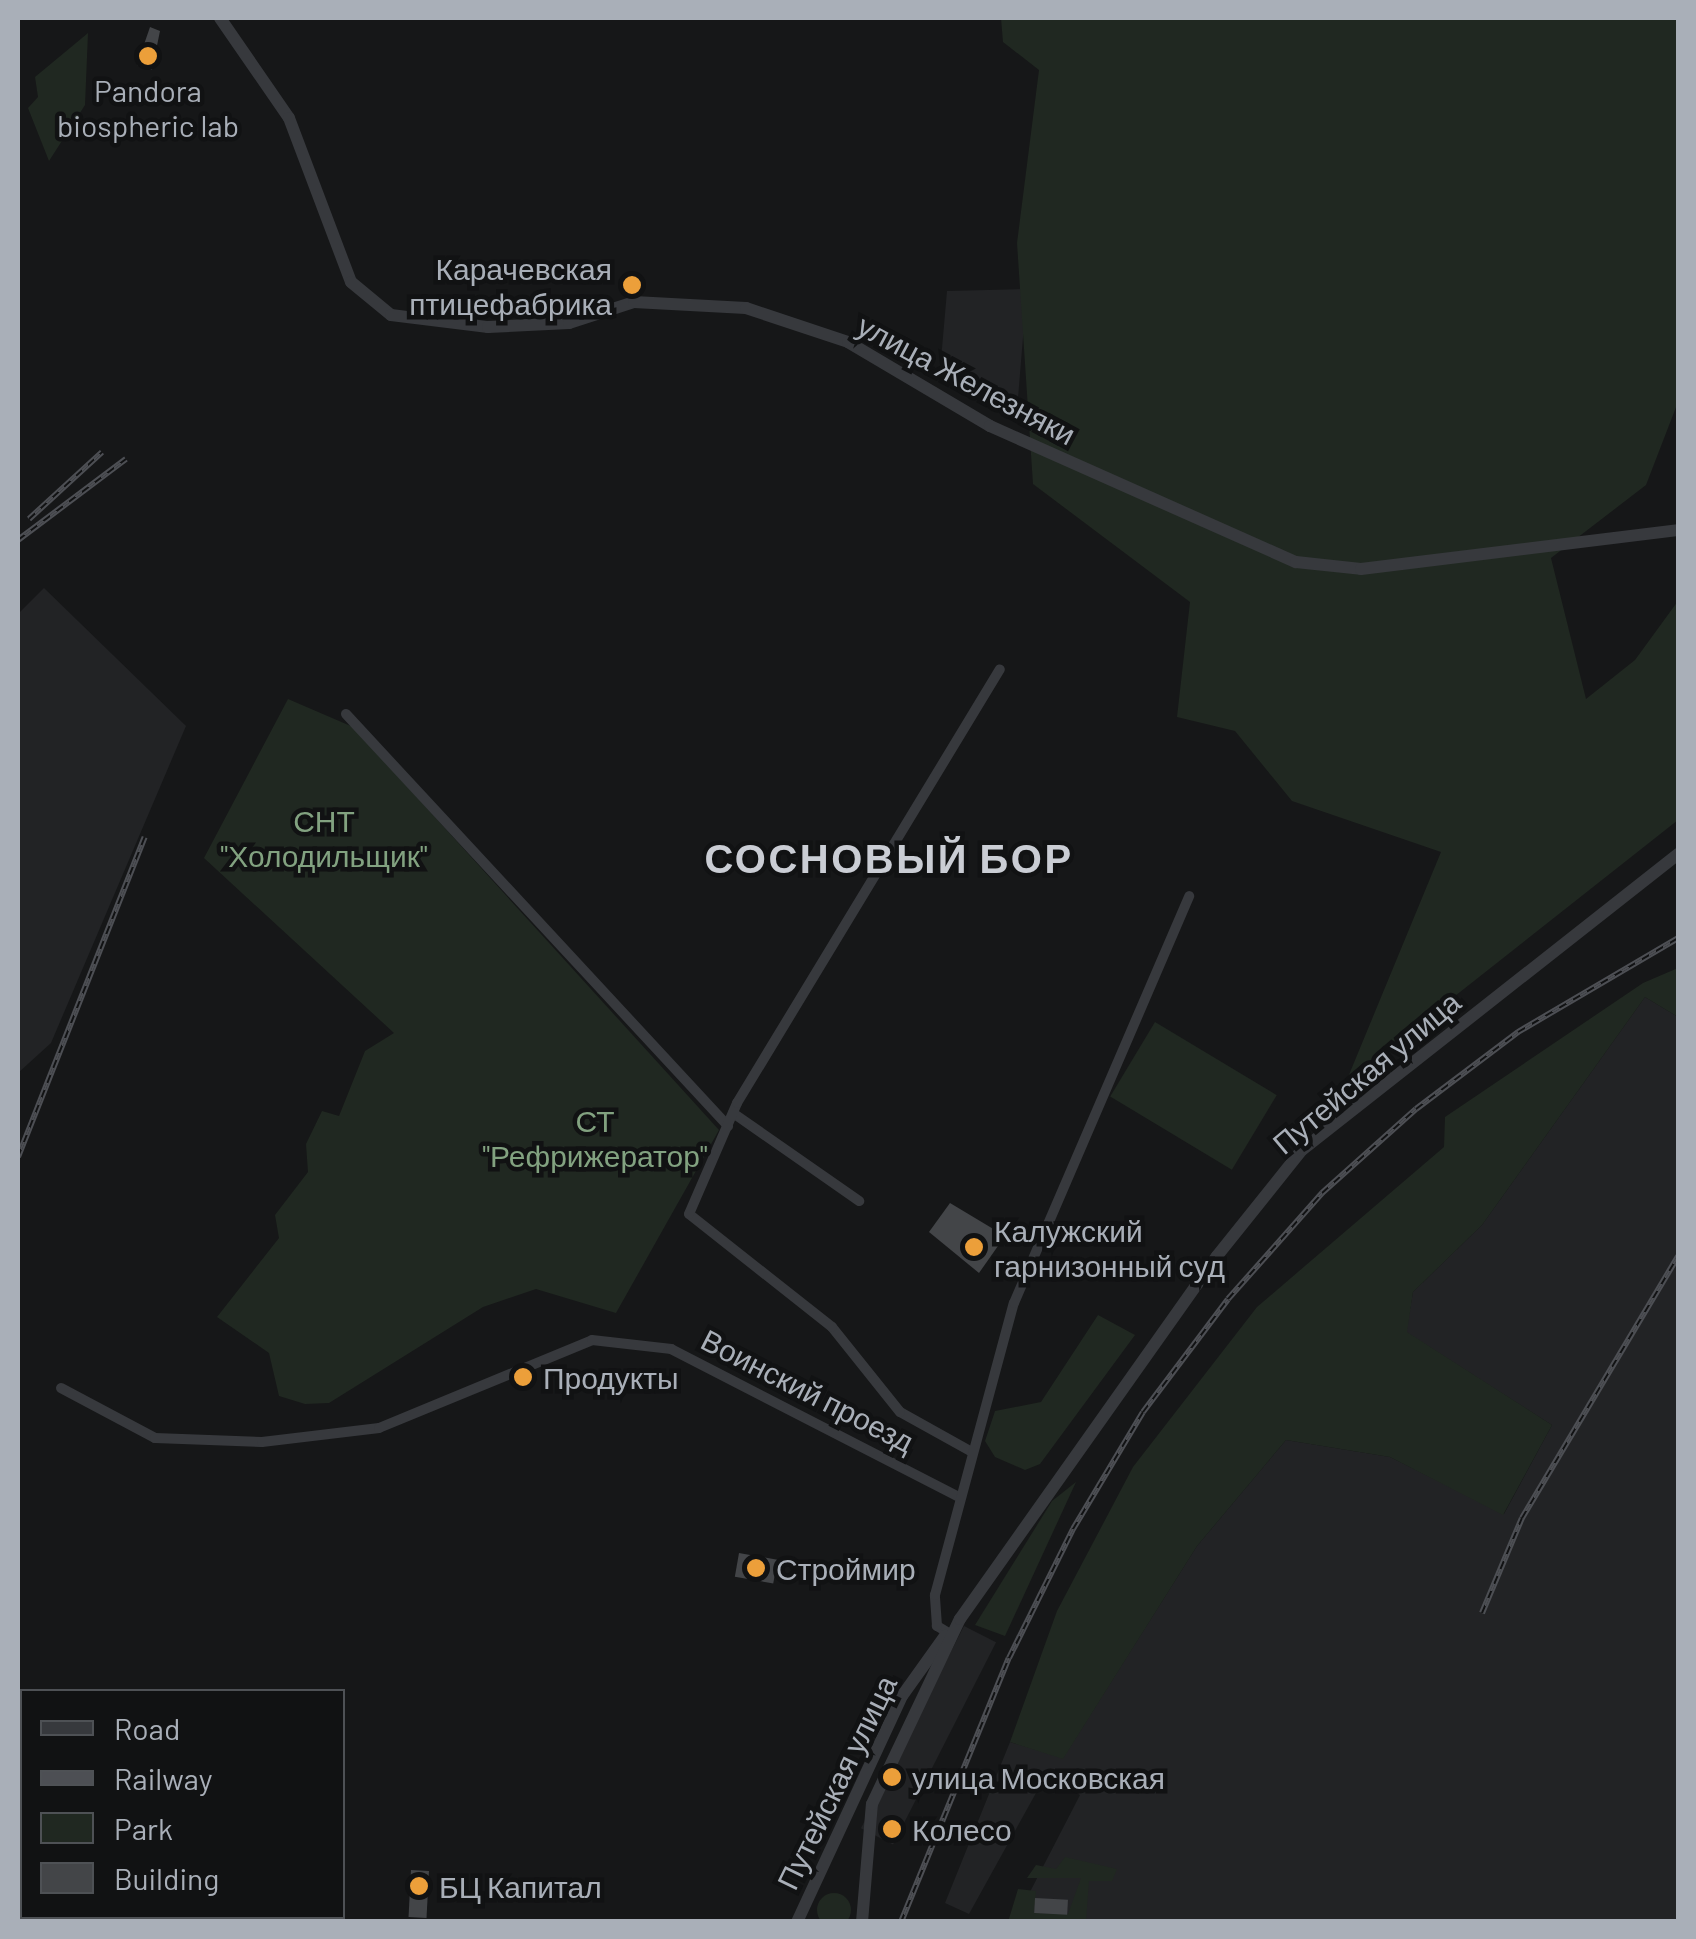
<!DOCTYPE html>
<meta charset="utf-8">
<style>
body{margin:0}
#map{position:relative;width:1696px;height:1939px;overflow:hidden;background:#161718;font-family:Barlow,sans-serif}
div>[style]{position:absolute}
[style*='--x']{left:calc(var(--x)*1px);top:calc(var(--y)*1px);width:calc(var(--w)*1px);rotate:calc(var(--a)*1deg)}
.built>*{inset:0;background:#222325;transform-origin:0 0}
.green>*{inset:0;background:#202821;transform-origin:0 0}
.round{border-radius:50%}
.building>*{inset:0;background:#434548;transform-origin:0 0}
.minor>*{height:10px;margin:-5px;padding:0 5px;transform-origin:5px;border-radius:5px;background:#37393d}
.tertiary>*{height:12px;margin:-6px;padding:0 6px;transform-origin:6px;border-radius:6px;background:#37393d}
.rail>*{height:6px;margin-top:-3px;transform-origin:0;background:repeating-linear-gradient(90deg,#111213 0 8px,#4d4f54 0 16px);box-sizing:border-box;border-block:2px solid #4d4f54}
.dots>*{width:28px;height:28px;translate:-50% -50%;box-sizing:border-box;border:5px solid #111213;border-radius:50%}
span{translate:-50% -50%;white-space:nowrap;text-align:center;line-height:1.15;-webkit-text-stroke:9px #111213;paint-order:stroke}
.poi-label{font-size:30px;color:#a9afb8}
.right{translate:-100% -50%;text-align:right}
.left{translate:0 -50%;text-align:left}
.street-label{font-size:30px;color:#a9afb8}
.park-label{font-size:30px;color:#82a280}
.district-label{font-size:40px;color:#cacdd4;font-weight:700;letter-spacing:2.5px}
.frame{position:absolute;inset:0;border:20px solid #a9afb8;pointer-events:none}
.legend{position:absolute;left:20px;top:1689px;width:325px;height:230px;box-sizing:border-box;background:#111213;border:2px solid #4e5155;margin:0;padding:12px 18px;list-style:none;font-size:30px;color:#a9afb8}
.legend li{display:flex;align-items:center;gap:20px;height:50px}
.legend b{width:50px;border:2px solid #4e5155}
</style>
<div id="map">
<div class="built">
<i style="clip-path:polygon(1027px 289px,1018px 398px,1011px 410px,940px 371px,947px 291px)"></i>
<i style="clip-path:polygon(44px 588px,186px 726px,51px 1043px,18px 1073px,18px 614px)"></i>
<i style="clip-path:polygon(1645px 997px,1678px 1017px,1678px 1921px,1015px 1921px,1080px 1795px,1057px 1782px,1036px 1793px,969px 1914px,945px 1903px,1010px 1742px,1063px 1758px,1197px 1546px,1286px 1440px,1390px 1457px,1504px 1514px,1552px 1425px,1406px 1332px,1413px 1292px,1482px 1225px)"></i>
<i style="left:964px;top:1626px;width:36px;height:227px;rotate:27deg"></i>
</div>
<div class="green">
<i style="clip-path:polygon(1001px 18px,1678px 18px,1678px 402px,1646px 485px,1551px 558px,1586px 699px,1635px 660px,1678px 601px,1678px 820px,1346px 1082px,1441px 852px,1292px 801px,1235px 731px,1177px 717px,1190px 602px,1033px 484px,1017px 243px,1039px 70px,1003px 42px)"></i>
<i style="clip-path:polygon(88px 33px,85px 105px,49px 161px,28px 108px,38px 97px,35px 77px)"></i>
<i style="clip-path:polygon(288px 699px,353px 727px,719px 1130px,616px 1313px,536px 1289px,483px 1307px,329px 1403px,305px 1404px,279px 1396px,269px 1353px,217px 1317px,279px 1238px,275px 1215px,308px 1172px,306px 1144px,322px 1111px,339px 1116px,365px 1051px,394px 1033px,204px 858px)"></i>
<i style="clip-path:polygon(1678px 968px,1678px 1017px,1645px 997px,1482px 1225px,1413px 1292px,1407px 1332px,1552px 1425px,1503px 1515px,1390px 1457px,1286px 1440px,1197px 1546px,1063px 1759px,1010px 1742px,1057px 1611px,1133px 1467px,1257px 1307px,1444px 1147px,1445px 1117px,1643px 983px)"></i>
<i style="left:1155px;top:1022px;width:142px;height:87px;rotate:31deg"></i>
<i style="clip-path:polygon(1098px 1315px,1135px 1335px,1040px 1464px,1025px 1470px,995px 1457px,985px 1441px,995px 1411px,1041px 1402px)"></i>
<i style="clip-path:polygon(1076px 1482px,1005px 1636px,975px 1625px,1052px 1501px)"></i>
<i style="clip-path:polygon(1065px 1857px,1117px 1869px,1112px 1881px,1089px 1881px,1086px 1921px,1008px 1922px,1018px 1889px,1036px 1891px,1034px 1913px,1068px 1914px,1081px 1878px,1027px 1878px,1036px 1865px,1056px 1869px)"></i>
<i class="round" style="left:817px;top:1893px;width:34px;height:34px"></i>
</div>
<div class="building">
<i style="clip-path:polygon(150px 27px,160px 31px,152px 70px,137px 65px)"></i>
<i style="clip-path:polygon(950px 1203px,1005px 1236px,979px 1273px,929px 1232px)"></i>
<i style="left:739px;top:1553px;width:39px;height:24px;rotate:10deg"></i>
<i style="left:411px;top:1870px;width:18px;height:47px;rotate:3deg"></i>
<i style="left:1035px;top:1898px;width:33px;height:15px;rotate:3deg"></i>
</div>
<div class="minor">
<i style="--x:346;--y:714;--w:562;--a:47.16"></i>
<i style="--x:733;--y:1113;--w:154;--a:34.9"></i>
<i style="--x:61;--y:1388;--w:106;--a:28"></i>
<i style="--x:155;--y:1438;--w:107;--a:2.1"></i>
<i style="--x:262;--y:1442;--w:118;--a:-6.8"></i>
<i style="--x:379;--y:1428;--w:230;--a:-22.4"></i>
<i style="--x:592;--y:1340;--w:80;--a:6.5"></i>
<i style="--x:671;--y:1349;--w:324;--a:27.2"></i>
<i style="--x:972;--y:1452;--w:82;--a:-150.9"></i>
<i style="--x:900;--y:1412;--w:109;--a:-128.7"></i>
<i style="--x:832;--y:1327;--w:182;--a:-141.7"></i>
<i style="--x:689;--y:1214;--w:121;--a:-66.6"></i>
<i style="--x:737;--y:1103;--w:507;--a:-58.78"></i>
<i style="--x:947;--y:1632;--w:12;--a:-149"></i>
<i style="--x:937;--y:1626;--w:31;--a:-94"></i>
<i style="--x:935;--y:1595;--w:302;--a:-74.9"></i>
<i style="--x:1014;--y:1303;--w:443;--a:-66.7"></i>
</div>
<div class="tertiary">
<i style="--x:220;--y:18;--w:121;--a:55.4"></i>
<i style="--x:289;--y:118;--w:175;--a:69.3"></i>
<i style="--x:351;--y:282;--w:52;--a:39.5"></i>
<i style="--x:391;--y:315;--w:98;--a:7.1"></i>
<i style="--x:488;--y:327;--w:81;--a:-2.8"></i>
<i style="--x:569;--y:323;--w:68;--a:-17.9"></i>
<i style="--x:634;--y:302;--w:112;--a:3.1"></i>
<i style="--x:746;--y:308;--w:108;--a:18.4"></i>
<i style="--x:848;--y:342;--w:165;--a:30.6"></i>
<i style="--x:990;--y:426;--w:335;--a:24"></i>
<i style="--x:1296;--y:562;--w:65;--a:6.1"></i>
<i style="--x:1361;--y:569;--w:319;--a:-7"></i>
<i style="--x:797;--y:1922;--w:249;--a:-65.1"></i>
<i style="--x:902;--y:1696;--w:74;--a:-54.4"></i>
<i style="--x:862;--y:1922;--w:118;--a:-85.2"></i>
<i style="--x:872;--y:1804;--w:205;--a:-64.6"></i>
<i style="--x:960;--y:1619;--w:445;--a:-54.7"></i>
<i style="--x:1217;--y:1256;--w:136;--a:-51.3"></i>
<i style="--x:1302;--y:1150;--w:479;--a:-38.2"></i>
</div>
<div class="rail">
<i style="--x:29;--y:519;--w:99;--a:-42.5"></i>
<i style="--x:18;--y:540;--w:135;--a:-36.9"></i>
<i style="--x:18;--y:1157;--w:344;--a:-68.4"></i>
<i style="--x:1482;--y:1613;--w:103;--a:-67.2"></i>
<i style="--x:1522;--y:1518;--w:305;--a:-59.2"></i>
<i style="--x:901;--y:1922;--w:285;--a:-67.8"></i>
<i style="--x:1009;--y:1658;--w:144;--a:-63.6"></i>
<i style="--x:1073;--y:1529;--w:136;--a:-59.1"></i>
<i style="--x:1143;--y:1412;--w:141;--a:-53"></i>
<i style="--x:1228;--y:1299;--w:142;--a:-48.4"></i>
<i style="--x:1322;--y:1193;--w:126;--a:-41.8"></i>
<i style="--x:1416;--y:1109;--w:128;--a:-37"></i>
<i style="--x:1518;--y:1032;--w:186;--a:-30.4"></i>
</div>
<div class="dots">
<i style="left:148px;top:56px;background:#ec9f3a"></i>
<i style="left:632px;top:285px;background:#ec9f3a"></i>
<i style="left:974px;top:1247px;background:#ec9f3a"></i>
<i style="left:523px;top:1377px;background:#ec9f3a"></i>
<i style="left:756px;top:1568px;background:#ec9f3a"></i>
<i style="left:892px;top:1777px;background:#ec9f3a"></i>
<i style="left:892px;top:1829px;background:#ec9f3a"></i>
<i style="left:419px;top:1886px;background:#ec9f3a"></i>
</div>
<div class="poi-label">
<span style="left:148px;top:107px">Pandora<br>biospheric lab</span>
<span class="right" style="left:612px;top:285px">Карачевская<br>птицефабрика</span>
<span class="left" style="left:994px;top:1247px">Калужский<br>гарнизонный суд</span>
<span class="left" style="left:543px;top:1377px">Продукты</span>
<span class="left" style="left:776px;top:1568px">Строймир</span>
<span class="left" style="left:912px;top:1777px">улица Московская</span>
<span class="left" style="left:912px;top:1829px">Колесо</span>
<span class="left" style="left:439px;top:1886px">БЦ Капитал</span>
</div>
<div class="street-label">
<span style="left:967px;top:379px;rotate:28deg">улица Железняки</span>
<span style="left:1366px;top:1072px;rotate:-40deg">Путейская улица</span>
<span style="left:808px;top:1390px;rotate:27deg">Воинский проезд</span>
<span style="left:836px;top:1782px;rotate:-64deg">Путейская улица</span>
</div>
<div class="park-label">
<span style="left:324px;top:837px">СНТ<br>"Холодильщик"</span>
<span style="left:595px;top:1137px">СТ<br>"Рефрижератор"</span>
</div>
<div class="district-label">
<span style="left:889px;top:857px">СОСНОВЫЙ БОР</span>
</div>
<div class="frame"></div>
<ul class="legend">
<li><b style="height:12px;background:#37393d"></b>Road</li>
<li><b style="height:12px;background:#4d4f54"></b>Railway</li>
<li><b style="height:28px;background:#202821"></b>Park</li>
<li><b style="height:28px;background:#434548"></b>Building</li>
</ul>
</div>
